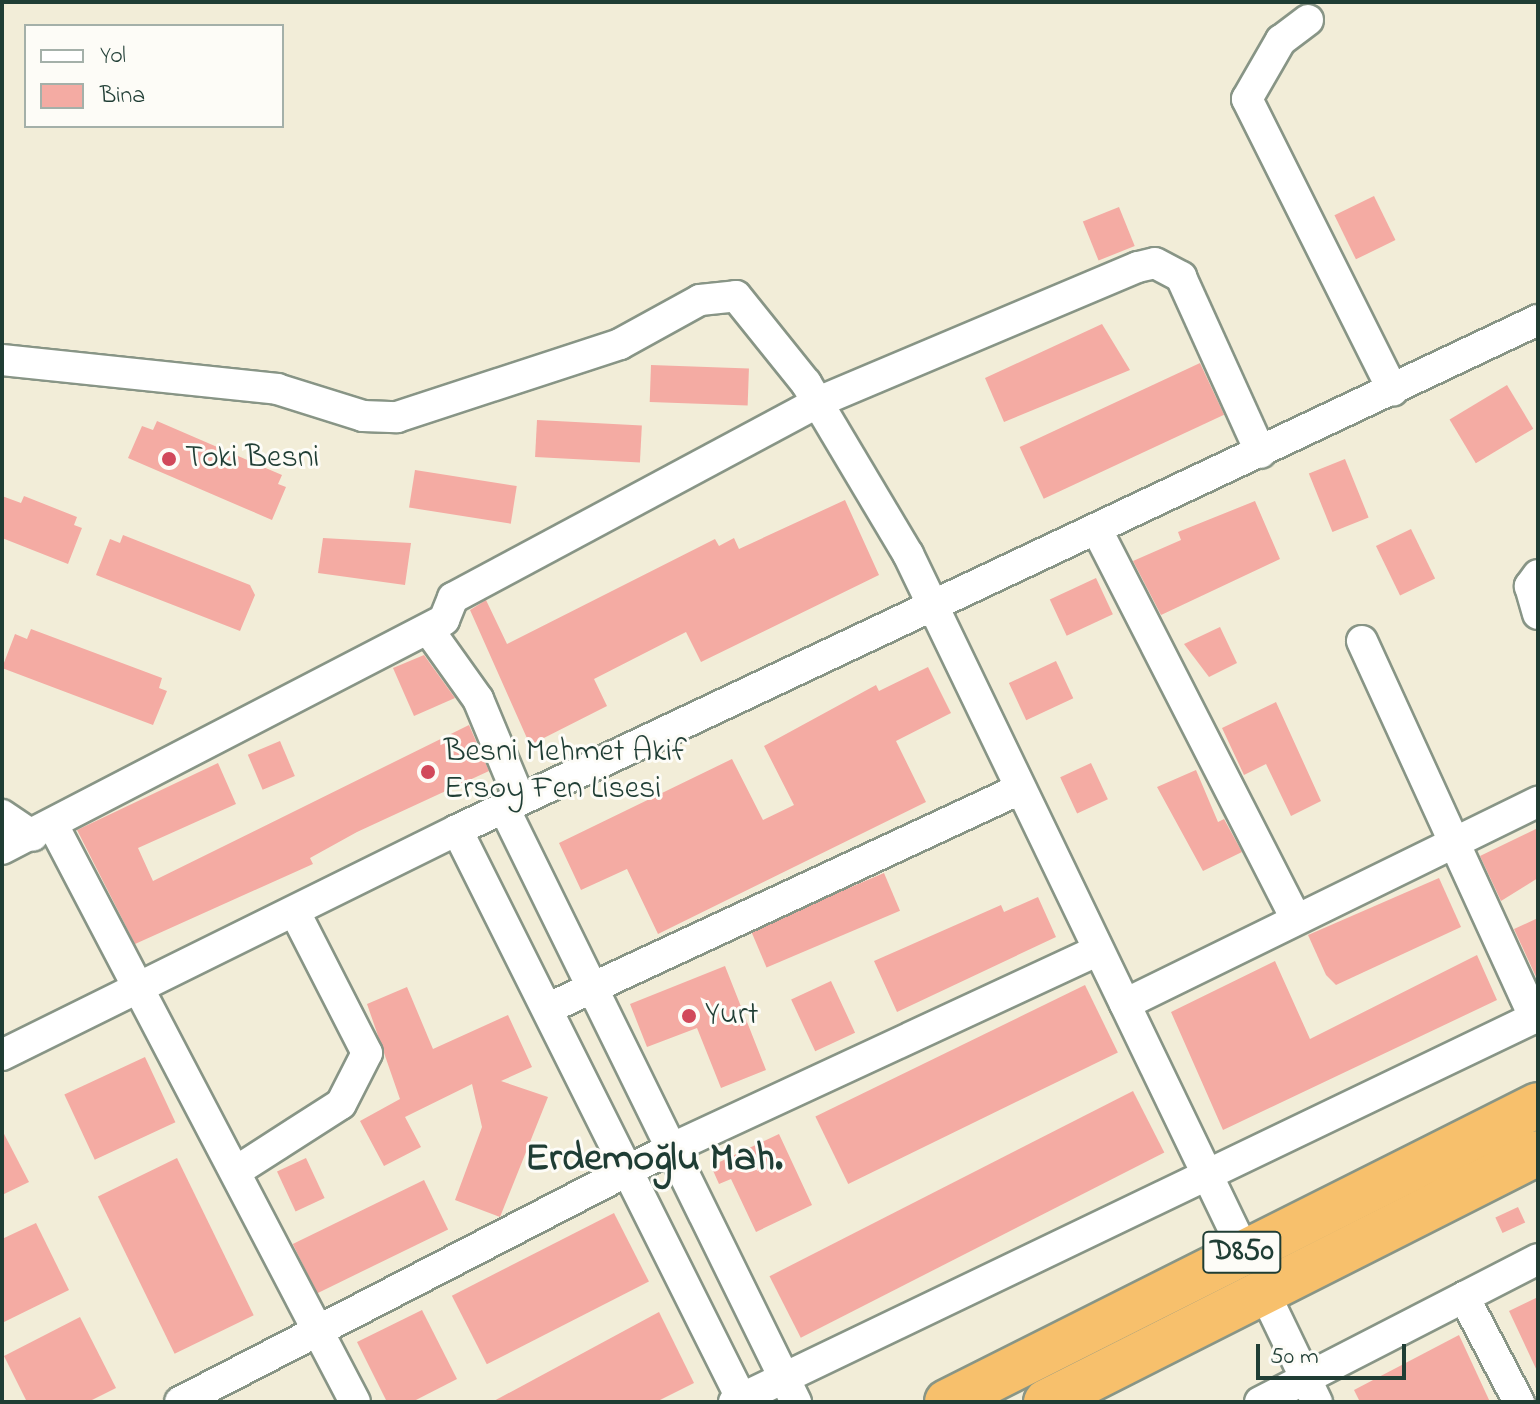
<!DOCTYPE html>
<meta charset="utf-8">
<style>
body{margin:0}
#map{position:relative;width:1540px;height:1404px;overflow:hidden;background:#f2edd8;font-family:"Indie Flower",sans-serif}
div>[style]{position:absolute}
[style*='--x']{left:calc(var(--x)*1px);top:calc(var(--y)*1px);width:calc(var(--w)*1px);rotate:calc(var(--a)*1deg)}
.building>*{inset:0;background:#f4aba3;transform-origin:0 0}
.roads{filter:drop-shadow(2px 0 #889586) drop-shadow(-2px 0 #889586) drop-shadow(0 2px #889586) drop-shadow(0 -2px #889586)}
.minor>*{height:30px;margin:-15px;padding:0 15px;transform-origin:15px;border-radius:15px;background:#fff}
.highway>*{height:44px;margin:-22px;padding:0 22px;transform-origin:22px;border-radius:22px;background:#f7c06c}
.dots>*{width:22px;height:22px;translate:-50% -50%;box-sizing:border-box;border:4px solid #fdfcf7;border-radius:50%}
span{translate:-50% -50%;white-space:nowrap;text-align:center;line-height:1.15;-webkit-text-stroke:6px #fdfcf7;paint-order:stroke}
.shield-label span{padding:2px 6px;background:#fdfcf7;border:2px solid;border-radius:6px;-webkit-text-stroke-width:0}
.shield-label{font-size:30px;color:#1f3d34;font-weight:700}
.poi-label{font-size:32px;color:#1f3d34}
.left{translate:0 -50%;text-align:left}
.district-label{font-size:40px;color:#1f3d34;font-weight:700}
.frame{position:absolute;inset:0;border:4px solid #1f3d34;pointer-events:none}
.legend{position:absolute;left:24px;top:24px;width:260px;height:104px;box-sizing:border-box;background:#fdfcf7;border:2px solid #a4b0a9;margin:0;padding:10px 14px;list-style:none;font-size:24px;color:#1f3d34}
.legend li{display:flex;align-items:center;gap:16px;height:40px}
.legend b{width:40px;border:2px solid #a4b0a9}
.scale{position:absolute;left:1256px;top:1344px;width:150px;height:36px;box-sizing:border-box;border:4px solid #1f3d34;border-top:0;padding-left:10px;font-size:24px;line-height:28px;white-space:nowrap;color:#1f3d34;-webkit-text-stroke:6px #fdfcf7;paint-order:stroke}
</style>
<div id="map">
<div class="building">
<i style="left:1374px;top:196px;width:49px;height:44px;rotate:64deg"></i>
<i style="left:1119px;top:207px;width:42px;height:39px;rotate:68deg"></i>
<i style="clip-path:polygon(1102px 324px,1130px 370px,1004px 422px,985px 378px)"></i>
<i style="left:1200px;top:363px;width:57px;height:199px;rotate:65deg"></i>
<i style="left:651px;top:365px;width:98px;height:37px;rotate:2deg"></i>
<i style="left:1507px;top:385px;width:51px;height:67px;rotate:59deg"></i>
<i style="left:537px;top:420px;width:105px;height:37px;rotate:3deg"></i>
<i style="clip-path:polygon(157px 421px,282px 475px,278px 484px,286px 487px,272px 520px,128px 458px,142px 426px,153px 430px)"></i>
<i style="left:1345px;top:459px;width:63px;height:39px;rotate:68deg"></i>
<i style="left:415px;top:470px;width:103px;height:38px;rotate:9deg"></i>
<i style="clip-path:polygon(2px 496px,21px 503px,24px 496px,77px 517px,74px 525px,82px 528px,68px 564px,2px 538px)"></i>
<i style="clip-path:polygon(845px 500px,879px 575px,701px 662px,686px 632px,594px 679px,607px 706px,530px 745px,470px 610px,486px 600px,507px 644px,715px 539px,719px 546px,734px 538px,739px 549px)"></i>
<i style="clip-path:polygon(1255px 501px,1280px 559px,1161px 615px,1133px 561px,1181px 540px,1178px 532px)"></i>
<i style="left:1411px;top:529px;width:55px;height:39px;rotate:64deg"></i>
<i style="clip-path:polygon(123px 535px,250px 585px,255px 595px,240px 631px,96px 575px,110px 539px,120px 543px)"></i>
<i style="clip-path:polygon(323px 538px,411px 543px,405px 585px,318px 573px)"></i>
<i style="left:1096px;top:578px;width:40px;height:51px;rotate:65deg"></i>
<i style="clip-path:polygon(1220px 627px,1237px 663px,1209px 677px,1184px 644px)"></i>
<i style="clip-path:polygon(31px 629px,162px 678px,159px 688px,167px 691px,153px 725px,2px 668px,15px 634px,27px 639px)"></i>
<i style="clip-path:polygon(424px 655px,455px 698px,414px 716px,393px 668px)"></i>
<i style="left:1056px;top:661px;width:41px;height:52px;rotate:65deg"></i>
<i style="clip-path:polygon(928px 667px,951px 713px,896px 741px,926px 802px,658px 934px,627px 869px,581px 890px,559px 843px,732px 759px,763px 820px,794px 805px,764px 746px,876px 685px,879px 691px)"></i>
<i style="clip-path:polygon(1276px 702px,1321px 801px,1291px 816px,1266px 764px,1244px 775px,1222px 728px)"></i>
<i style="clip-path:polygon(469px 725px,489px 771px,357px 832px,310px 858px,313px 864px,135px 944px,77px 830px,218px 763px,236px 804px,138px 848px,153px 881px)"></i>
<i style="left:280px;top:741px;width:38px;height:35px;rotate:67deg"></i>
<i style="left:1091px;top:763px;width:40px;height:34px;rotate:65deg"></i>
<i style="clip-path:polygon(1196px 770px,1218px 822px,1224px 819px,1242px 852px,1203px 871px,1157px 787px)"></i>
<i style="clip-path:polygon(1538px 828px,1538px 878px,1501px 901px,1480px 856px)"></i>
<i style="left:884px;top:873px;width:41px;height:145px;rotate:67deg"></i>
<i style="clip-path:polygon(1439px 878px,1461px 927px,1336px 985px,1326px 975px,1308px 935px)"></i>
<i style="clip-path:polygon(1038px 897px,1056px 937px,897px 1012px,874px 961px,1001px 905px,1004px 912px)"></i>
<i style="clip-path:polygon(1538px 918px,1538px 981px,1514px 929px)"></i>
<i style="clip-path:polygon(1477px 955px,1497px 1000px,1223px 1130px,1171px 1012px,1275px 961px,1310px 1039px)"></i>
<i style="clip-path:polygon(725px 966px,766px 1070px,721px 1088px,697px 1028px,647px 1047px,630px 1004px)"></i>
<i style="left:831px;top:981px;width:57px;height:44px;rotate:65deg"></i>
<i style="left:1085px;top:985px;width:75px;height:300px;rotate:64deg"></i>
<i style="clip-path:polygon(407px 987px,433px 1049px,508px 1015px,532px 1067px,501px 1081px,548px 1097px,500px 1217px,455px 1200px,482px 1127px,472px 1084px,405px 1117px,421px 1147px,384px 1166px,360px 1121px,400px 1099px,367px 1004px)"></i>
<i style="left:145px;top:1057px;width:72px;height:89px;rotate:65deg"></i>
<i style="left:1133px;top:1091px;width:69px;height:408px;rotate:63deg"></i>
<i style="clip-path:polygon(2px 1130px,29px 1182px,2px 1195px)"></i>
<i style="clip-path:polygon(779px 1134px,812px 1205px,756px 1232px,731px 1179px,719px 1184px,711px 1166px)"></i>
<i style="left:177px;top:1158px;width:175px;height:88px;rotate:64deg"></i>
<i style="left:306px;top:1158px;width:44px;height:32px;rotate:65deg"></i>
<i style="left:424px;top:1180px;width:55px;height:146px;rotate:64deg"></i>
<i style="left:1518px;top:1207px;width:17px;height:25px;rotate:65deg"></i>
<i style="left:614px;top:1213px;width:77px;height:182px;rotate:63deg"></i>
<i style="clip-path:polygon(36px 1223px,69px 1290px,2px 1323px,2px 1239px)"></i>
<i style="clip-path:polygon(1538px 1297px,1538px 1373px,1509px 1311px)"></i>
<i style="clip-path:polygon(422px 1310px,457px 1379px,412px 1402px,387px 1402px,357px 1342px)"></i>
<i style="clip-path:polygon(659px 1312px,694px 1383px,656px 1402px,492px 1402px)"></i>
<i style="clip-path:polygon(80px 1317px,116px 1388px,88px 1402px,27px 1402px,4px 1356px)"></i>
<i style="clip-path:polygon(1459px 1335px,1490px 1402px,1360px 1402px,1354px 1390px)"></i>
</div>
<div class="roads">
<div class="minor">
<i style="--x:1308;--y:20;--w:34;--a:143"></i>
<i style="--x:1281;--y:40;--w:68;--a:120"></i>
<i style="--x:1247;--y:99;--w:326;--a:63.4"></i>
<i style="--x:2;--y:360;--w:277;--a:6"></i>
<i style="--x:277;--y:389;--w:90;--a:17.4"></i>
<i style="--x:363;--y:416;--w:34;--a:2"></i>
<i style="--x:397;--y:417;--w:235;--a:-18.1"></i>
<i style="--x:620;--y:344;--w:91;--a:-28.8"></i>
<i style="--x:700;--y:300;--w:36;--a:-6"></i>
<i style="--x:736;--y:296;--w:112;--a:51.2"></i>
<i style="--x:806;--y:383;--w:199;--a:59.2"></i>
<i style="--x:908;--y:554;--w:774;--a:64.26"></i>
<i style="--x:1097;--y:530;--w:437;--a:62.9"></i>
<i style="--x:1538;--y:575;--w:14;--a:126"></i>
<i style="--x:1530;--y:586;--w:29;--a:74"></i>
<i style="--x:428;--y:629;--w:86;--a:54.5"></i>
<i style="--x:478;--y:699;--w:109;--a:67.4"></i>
<i style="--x:1362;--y:641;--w:415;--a:65.4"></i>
<i style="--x:504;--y:808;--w:662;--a:63.82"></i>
<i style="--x:2;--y:815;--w:37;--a:34"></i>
<i style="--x:53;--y:825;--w:651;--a:62.37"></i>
<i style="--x:457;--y:830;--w:640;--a:63.43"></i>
<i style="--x:2;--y:849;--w:498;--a:-27.4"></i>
<i style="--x:444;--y:620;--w:24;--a:-68"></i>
<i style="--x:453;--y:598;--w:414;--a:-28.2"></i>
<i style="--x:818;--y:402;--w:347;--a:-22.9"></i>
<i style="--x:1138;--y:267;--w:17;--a:-13"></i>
<i style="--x:1155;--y:263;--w:30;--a:28"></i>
<i style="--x:1181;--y:277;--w:193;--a:65.6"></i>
<i style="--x:1125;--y:1004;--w:460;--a:-26.1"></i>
<i style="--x:549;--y:1008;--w:519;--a:-24.94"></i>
<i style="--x:2;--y:1055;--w:508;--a:-26.31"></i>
<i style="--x:457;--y:830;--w:1195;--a:-25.26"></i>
<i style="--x:238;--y:1170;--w:122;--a:-32.7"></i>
<i style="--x:341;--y:1104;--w:57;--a:-63"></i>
<i style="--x:367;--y:1053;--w:156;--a:-117.1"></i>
<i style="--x:1264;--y:1292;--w:122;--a:64.3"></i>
<i style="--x:1464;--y:1297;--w:119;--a:62.4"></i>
<i style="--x:180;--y:1402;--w:549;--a:-27.31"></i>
<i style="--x:668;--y:1150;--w:474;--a:-24.9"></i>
<i style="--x:734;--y:1402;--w:892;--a:-25.65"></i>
<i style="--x:1260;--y:1402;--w:313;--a:-27.2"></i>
</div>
<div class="highway">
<i style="--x:947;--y:1402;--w:661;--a:-26.68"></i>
<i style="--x:1046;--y:1402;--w:551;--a:-26.84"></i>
</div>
</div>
<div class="dots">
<i style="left:169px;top:459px;background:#d1495b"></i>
<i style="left:428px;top:772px;background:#d1495b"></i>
<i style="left:689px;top:1016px;background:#d1495b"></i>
</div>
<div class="shield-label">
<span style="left:1242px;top:1252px">D850</span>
</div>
<div class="poi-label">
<span class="left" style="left:185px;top:459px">Toki Besni</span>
<span class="left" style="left:444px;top:772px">Besni Mehmet Akif<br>Ersoy Fen Lisesi</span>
<span class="left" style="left:705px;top:1016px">Yurt</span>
</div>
<div class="district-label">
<span style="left:654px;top:1160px">Erdemoğlu Mah.</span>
</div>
<div class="frame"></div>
<ul class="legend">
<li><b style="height:10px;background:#fff"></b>Yol</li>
<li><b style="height:22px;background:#f4aba3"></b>Bina</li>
</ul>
<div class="scale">50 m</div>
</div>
